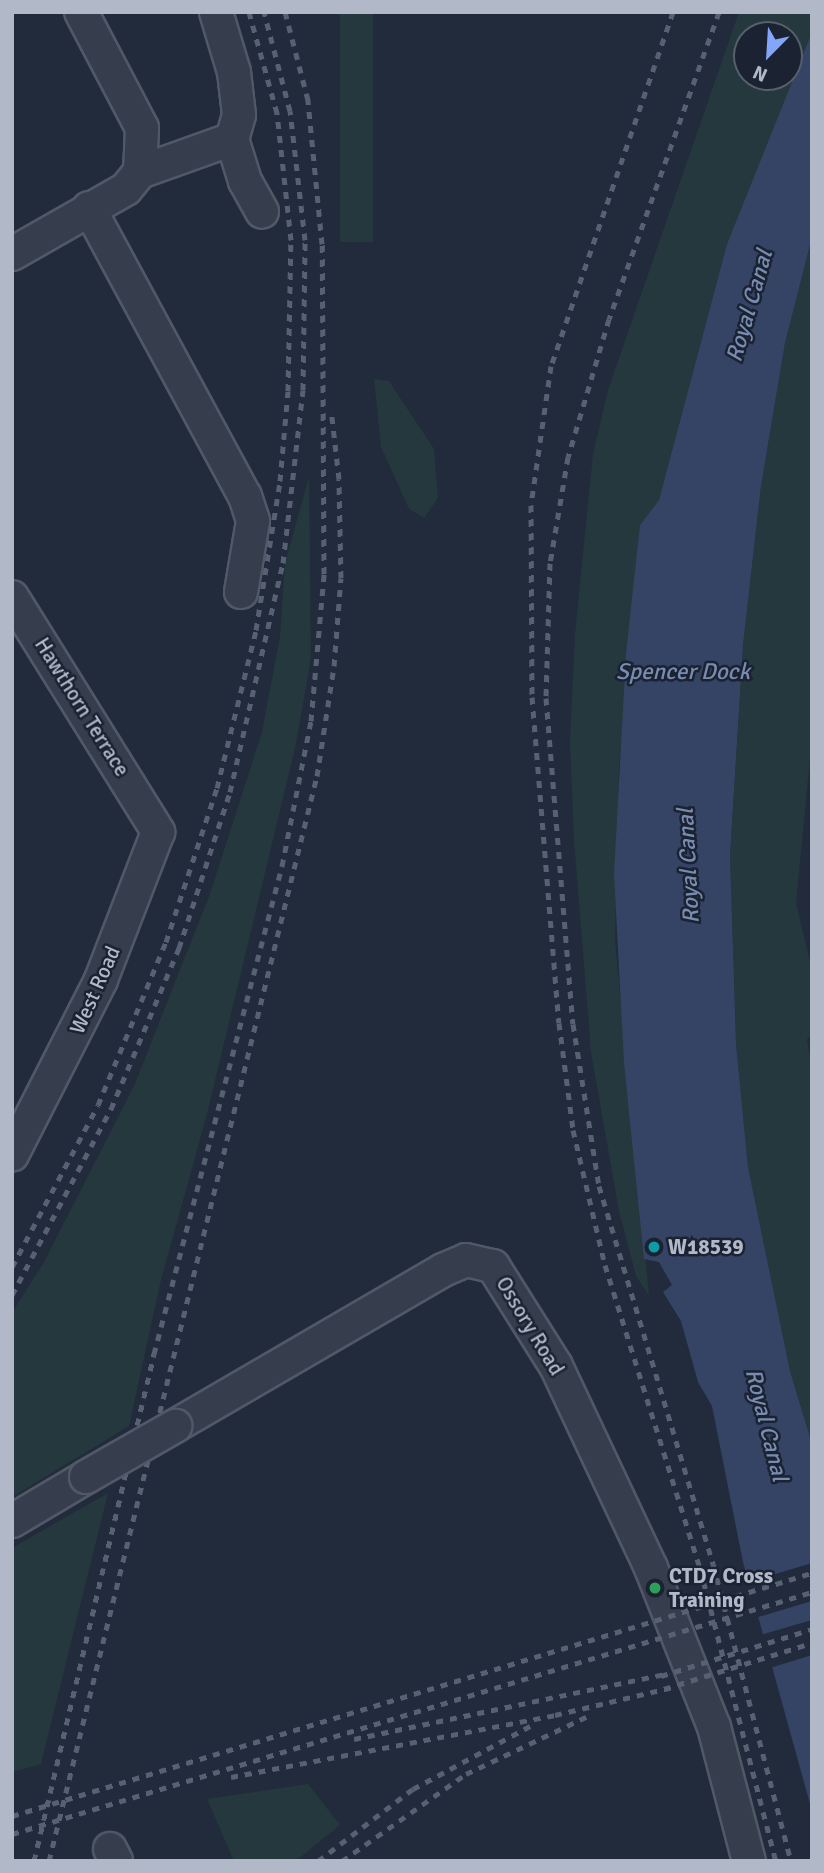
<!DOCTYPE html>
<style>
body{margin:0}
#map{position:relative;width:824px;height:1873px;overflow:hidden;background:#222b3c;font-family:Signika,sans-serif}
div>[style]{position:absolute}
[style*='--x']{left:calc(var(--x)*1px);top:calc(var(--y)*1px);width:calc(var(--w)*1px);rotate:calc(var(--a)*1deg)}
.green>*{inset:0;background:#24383d;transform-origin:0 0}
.water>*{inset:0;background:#354464}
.pier>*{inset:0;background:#222b3c}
.roads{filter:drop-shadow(2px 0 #515867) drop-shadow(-2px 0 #515867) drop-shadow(0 2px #515867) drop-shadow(0 -2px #515867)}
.minor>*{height:32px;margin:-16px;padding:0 16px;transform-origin:16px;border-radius:16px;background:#363d4c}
.rail>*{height:5px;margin-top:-2.5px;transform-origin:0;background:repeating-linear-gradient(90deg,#586073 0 7px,transparent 0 14px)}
.bridges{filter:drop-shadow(2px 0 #515867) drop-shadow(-2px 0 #515867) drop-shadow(0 2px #515867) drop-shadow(0 -2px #515867)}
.minor-bridge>*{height:32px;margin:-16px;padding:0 16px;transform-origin:16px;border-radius:16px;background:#363d4c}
.dots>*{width:19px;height:19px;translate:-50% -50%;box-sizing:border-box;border:4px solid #1b2231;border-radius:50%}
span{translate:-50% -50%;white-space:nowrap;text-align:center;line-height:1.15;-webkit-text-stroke:5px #1b2231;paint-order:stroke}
.street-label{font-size:21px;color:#b1b8c8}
.poi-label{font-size:21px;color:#b1b8c8;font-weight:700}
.left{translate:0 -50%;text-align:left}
.water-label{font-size:23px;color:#788bb1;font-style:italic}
.frame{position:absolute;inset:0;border:14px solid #b1b8c8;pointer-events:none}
.north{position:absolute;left:733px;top:21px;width:70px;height:70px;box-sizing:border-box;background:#1b2231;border:2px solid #575e6d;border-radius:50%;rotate:204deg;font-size:19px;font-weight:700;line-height:28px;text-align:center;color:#b1b8c8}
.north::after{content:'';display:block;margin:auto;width:24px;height:32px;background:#84a6fa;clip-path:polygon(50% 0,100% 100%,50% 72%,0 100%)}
</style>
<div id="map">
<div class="green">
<i style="left:340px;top:12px;width:33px;height:230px"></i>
<i style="clip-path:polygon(evenodd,739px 12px,812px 12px,812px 32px,727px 244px,659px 500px,640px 525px,619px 767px,615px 940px,649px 1296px,636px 1276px,619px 1211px,591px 1052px,574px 840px,570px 742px,575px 634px,593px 454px,608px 390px,739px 12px,747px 35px,789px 35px,789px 77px,747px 77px,747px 35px)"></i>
<i style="clip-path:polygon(812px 237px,812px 738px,796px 903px,812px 970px,812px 1036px,807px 1039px,812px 1072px,812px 1444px,790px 1371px,748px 1167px,736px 1044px,730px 855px,743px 645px,761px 486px,785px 343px)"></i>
<i style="clip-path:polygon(374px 379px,389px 381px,434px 449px,438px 498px,424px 518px,409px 509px,381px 447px)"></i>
<i style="clip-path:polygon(309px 477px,311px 658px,296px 744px,207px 1114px,161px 1280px,129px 1426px,12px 1497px,12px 1313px,44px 1262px,134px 1086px,210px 894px,262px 732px,280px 636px,285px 563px)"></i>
<i style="clip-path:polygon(108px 1493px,41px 1764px,12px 1772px,12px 1548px)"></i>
<i style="clip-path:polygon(308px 1784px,340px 1825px,296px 1861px,234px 1861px,207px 1799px)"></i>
</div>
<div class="water">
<i style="clip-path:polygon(812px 32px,812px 237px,785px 343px,761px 486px,743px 645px,730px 855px,736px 1044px,748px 1167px,790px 1371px,812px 1444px,812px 1811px,743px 1562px,712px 1406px,698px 1382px,681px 1321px,663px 1292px,672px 1285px,659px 1262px,644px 1259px,624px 1063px,614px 874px,626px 653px,640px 525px,659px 500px,727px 244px)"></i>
</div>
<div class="pier">
<i style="clip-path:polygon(812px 1563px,812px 1601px,755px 1618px,745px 1583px)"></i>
<i style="clip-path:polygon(812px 1620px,812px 1655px,770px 1668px,760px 1635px)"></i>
</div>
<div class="roads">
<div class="minor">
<i style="--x:216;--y:12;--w:63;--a:73.3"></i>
<i style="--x:234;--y:72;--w:43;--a:83.4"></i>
<i style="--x:239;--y:115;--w:25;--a:106"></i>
<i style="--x:232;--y:139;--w:44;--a:72.8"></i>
<i style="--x:245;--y:181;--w:35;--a:61"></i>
<i style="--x:140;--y:172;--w:98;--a:-19.7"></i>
<i style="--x:89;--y:208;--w:328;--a:61.6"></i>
<i style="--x:245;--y:496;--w:26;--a:72"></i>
<i style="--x:253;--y:521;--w:72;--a:99.6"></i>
<i style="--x:12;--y:254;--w:131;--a:-29.7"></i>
<i style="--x:126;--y:189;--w:22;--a:-51"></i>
<i style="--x:140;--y:172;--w:44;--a:-87.4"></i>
<i style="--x:142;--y:128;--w:131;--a:-117.7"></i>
<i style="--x:12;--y:597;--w:277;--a:58.1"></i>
<i style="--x:158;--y:832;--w:159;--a:111.1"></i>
<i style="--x:101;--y:980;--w:196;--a:117"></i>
<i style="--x:175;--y:1426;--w:310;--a:-30.2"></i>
<i style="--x:443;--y:1270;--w:25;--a:-23"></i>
<i style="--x:466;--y:1260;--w:28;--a:13"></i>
<i style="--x:493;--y:1266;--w:118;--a:57.8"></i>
<i style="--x:556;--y:1366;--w:223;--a:64.8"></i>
<i style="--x:651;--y:1568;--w:171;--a:68.4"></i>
<i style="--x:714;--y:1727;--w:138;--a:75.4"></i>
<i style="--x:12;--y:1521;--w:86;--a:-30.7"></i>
<i style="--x:110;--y:1849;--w:13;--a:63"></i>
</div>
</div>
<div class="rail">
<i style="--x:673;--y:12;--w:374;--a:109"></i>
<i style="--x:551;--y:366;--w:140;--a:98.2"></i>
<i style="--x:531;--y:505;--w:192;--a:89.7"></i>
<i style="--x:532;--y:697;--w:327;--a:85.3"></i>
<i style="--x:559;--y:1023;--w:108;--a:82.5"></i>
<i style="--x:573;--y:1130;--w:139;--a:76.7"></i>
<i style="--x:605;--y:1265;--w:318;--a:72.6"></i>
<i style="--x:700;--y:1568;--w:303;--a:75.5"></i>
<i style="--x:719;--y:12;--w:326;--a:109.7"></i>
<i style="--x:609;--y:319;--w:144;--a:106.5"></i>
<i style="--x:568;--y:457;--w:108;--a:99.6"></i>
<i style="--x:550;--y:563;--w:135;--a:91.7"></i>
<i style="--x:546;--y:698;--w:327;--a:85.3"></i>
<i style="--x:573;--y:1024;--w:164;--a:80.9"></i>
<i style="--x:599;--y:1186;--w:395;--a:73.2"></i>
<i style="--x:713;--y:1564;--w:307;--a:75.3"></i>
<i style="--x:12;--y:1267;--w:183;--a:-62"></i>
<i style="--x:98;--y:1105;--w:177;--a:-67.4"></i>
<i style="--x:166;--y:942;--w:162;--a:-71.7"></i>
<i style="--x:217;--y:788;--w:163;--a:-76.1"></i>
<i style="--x:256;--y:630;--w:151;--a:-80.8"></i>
<i style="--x:280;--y:481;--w:90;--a:-84.9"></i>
<i style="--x:288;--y:391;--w:151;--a:-88.9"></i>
<i style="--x:291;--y:240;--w:128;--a:-96.3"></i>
<i style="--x:277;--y:113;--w:105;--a:-105.5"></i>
<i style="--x:12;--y:1295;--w:211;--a:-62"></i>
<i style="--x:111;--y:1109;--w:175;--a:-67.1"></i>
<i style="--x:179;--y:948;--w:164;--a:-71.9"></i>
<i style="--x:230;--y:792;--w:235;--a:-77"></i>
<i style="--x:283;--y:563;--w:174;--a:-83.4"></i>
<i style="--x:303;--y:390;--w:150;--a:-89.2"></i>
<i style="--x:305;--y:240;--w:130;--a:-96.6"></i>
<i style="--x:290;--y:111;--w:102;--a:-104.7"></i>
<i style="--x:661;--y:1676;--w:158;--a:-17.3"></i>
<i style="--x:664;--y:1689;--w:155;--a:-17.3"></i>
<i style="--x:354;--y:1739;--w:322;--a:-11.8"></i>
<i style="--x:231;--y:1777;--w:330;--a:-10.8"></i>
<i style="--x:555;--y:1715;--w:121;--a:-13.3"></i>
<i style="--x:12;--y:1816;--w:836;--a:-16.9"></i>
<i style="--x:12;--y:1834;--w:836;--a:-16.83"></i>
<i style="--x:34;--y:1861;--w:521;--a:-76.68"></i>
<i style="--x:154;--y:1354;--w:505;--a:-75.3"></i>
<i style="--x:282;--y:866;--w:148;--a:-78.7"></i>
<i style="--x:311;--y:721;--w:148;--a:-84.9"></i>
<i style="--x:324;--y:574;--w:330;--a:-90.3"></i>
<i style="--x:322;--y:244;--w:145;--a:-95.6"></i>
<i style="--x:308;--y:100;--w:91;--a:-104.6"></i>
<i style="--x:49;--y:1861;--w:1118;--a:-76.13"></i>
<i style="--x:317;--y:776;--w:111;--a:-81.2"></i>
<i style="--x:334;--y:666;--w:88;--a:-85.5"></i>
<i style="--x:341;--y:578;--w:99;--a:-91.2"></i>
<i style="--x:339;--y:479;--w:70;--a:-96.5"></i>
<i style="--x:318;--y:1861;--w:119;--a:-37.2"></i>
<i style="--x:413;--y:1789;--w:133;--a:-28.3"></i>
<i style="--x:342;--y:1861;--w:151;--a:-35.1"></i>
<i style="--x:466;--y:1774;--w:135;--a:-25.4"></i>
</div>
<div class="bridges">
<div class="minor-bridge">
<i style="--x:86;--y:1477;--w:103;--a:-29.8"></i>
</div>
</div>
<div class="dots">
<i style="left:654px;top:1247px;background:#0f9aa8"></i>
<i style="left:655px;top:1588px;background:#2e9e5b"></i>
</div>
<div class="street-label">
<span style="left:82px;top:707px;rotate:58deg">Hawthorn Terrace</span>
<span style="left:95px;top:990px;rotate:-66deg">West Road</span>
<span style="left:530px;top:1326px;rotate:59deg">Ossory Road</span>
</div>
<div class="poi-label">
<span class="left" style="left:668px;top:1247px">W18539</span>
<span class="left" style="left:669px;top:1588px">CTD7 Cross<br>Training</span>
</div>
<div class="water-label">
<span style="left:750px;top:306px;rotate:-74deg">Royal Canal</span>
<span style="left:683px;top:672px">Spencer Dock</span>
<span style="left:689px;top:866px;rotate:-93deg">Royal Canal</span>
<span style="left:766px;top:1425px;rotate:76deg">Royal Canal</span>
</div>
<div class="frame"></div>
<div class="north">N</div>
</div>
